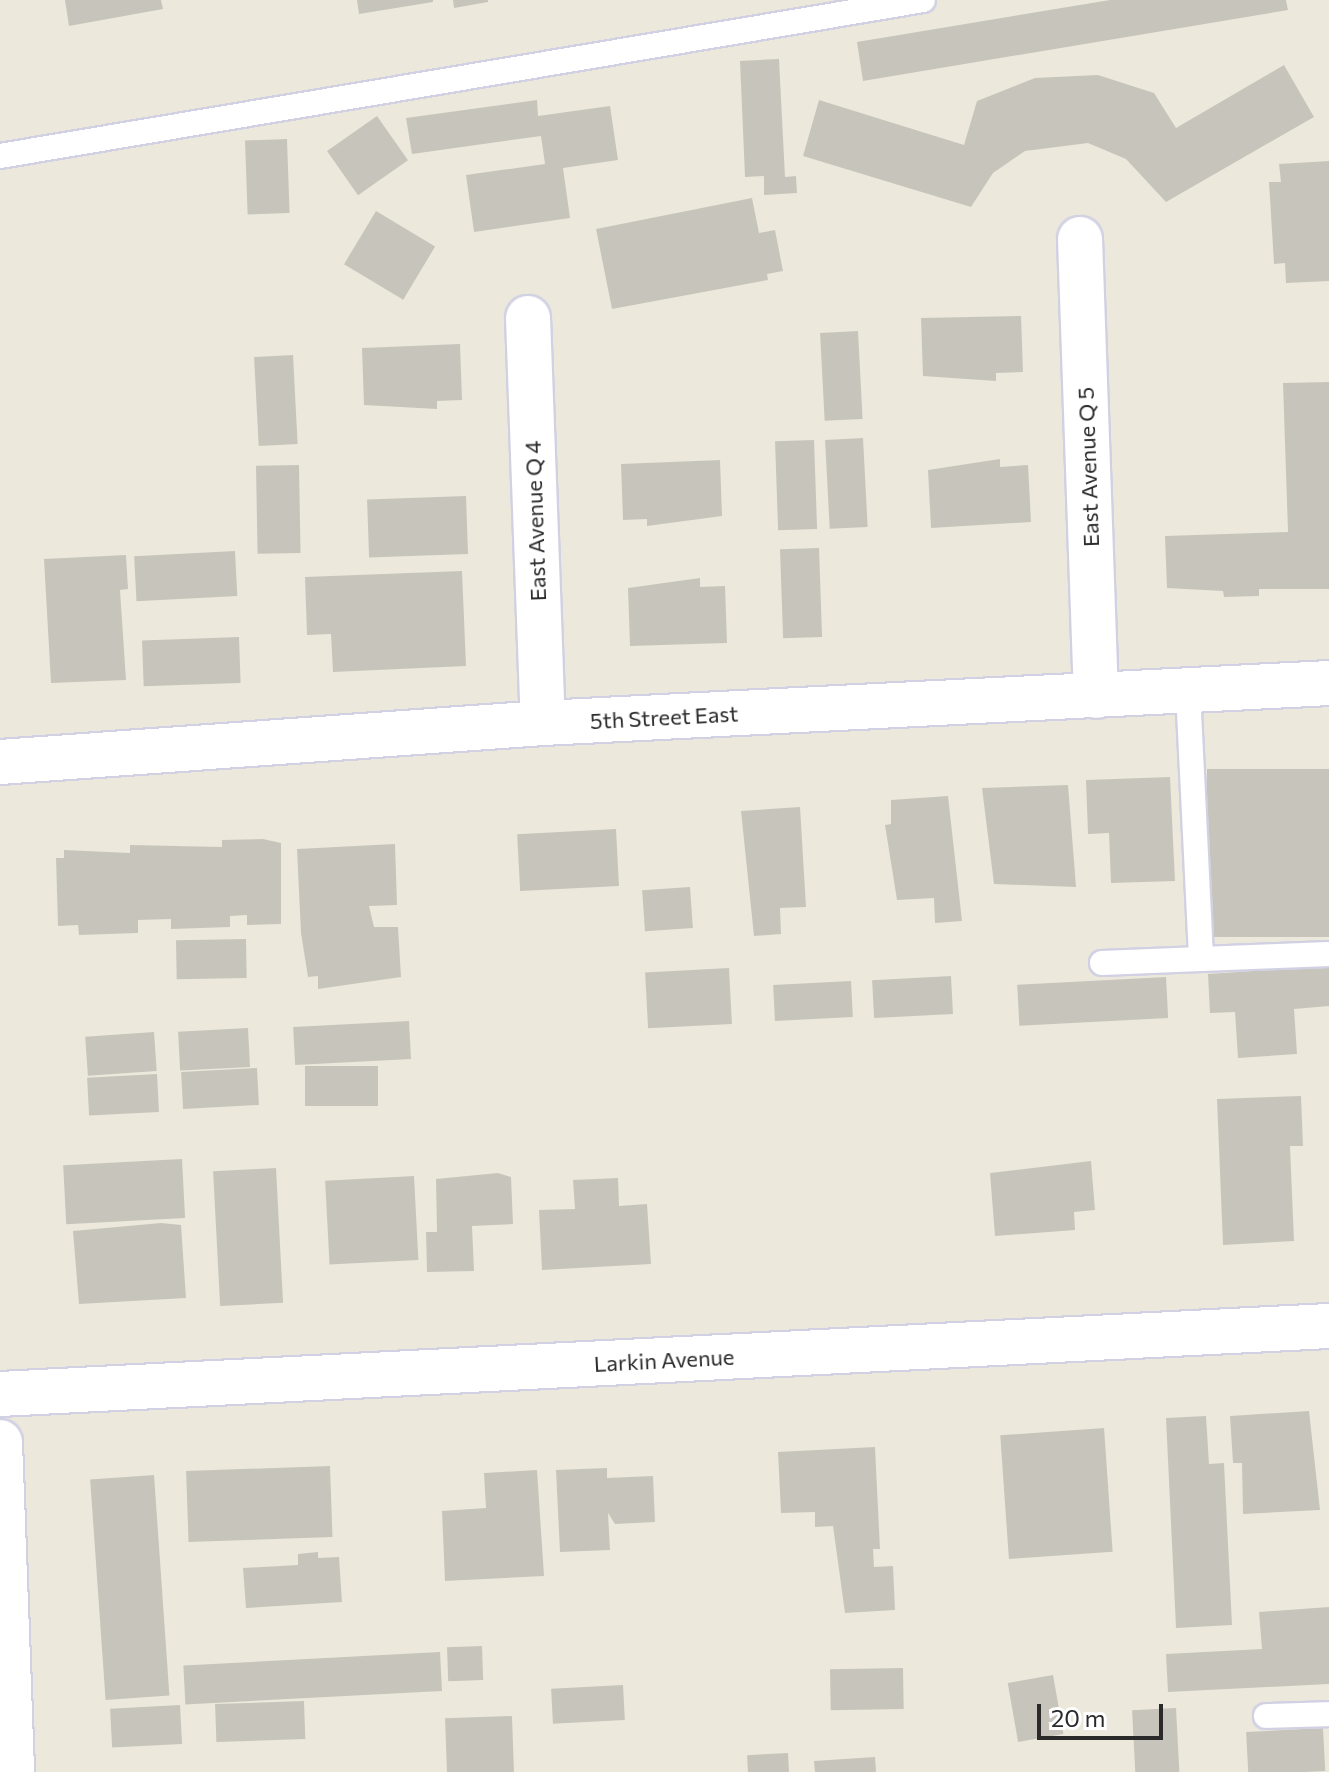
<!DOCTYPE html>
<style>
body{margin:0}
#map{position:relative;width:1329px;height:1772px;overflow:hidden;background:#ece8dc;font-family:Commissioner,sans-serif}
div>[style]{position:absolute}
[style*='--x']{left:calc(var(--x)*1px);top:calc(var(--y)*1px);width:calc(var(--w)*1px);rotate:calc(var(--a)*1deg)}
.building>*{inset:0;background:#c7c5bb;transform-origin:0 0}
.roads{filter:drop-shadow(2px 0 #d1d1e3) drop-shadow(-2px 0 #d1d1e3) drop-shadow(0 2px #d1d1e3) drop-shadow(0 -2px #d1d1e3)}
.lane>*{height:24px;margin:-12px;padding:0 12px;transform-origin:12px;border-radius:12px;background:#fff}
.street>*{height:44px;margin:-22px;padding:0 22px;transform-origin:22px;border-radius:22px;background:#fff}
span{translate:-50% -50%;white-space:nowrap;text-align:center;line-height:1.15;-webkit-text-stroke:6px #fff;paint-order:stroke}
.street-label{font-size:22px;color:#2a2a2a}
.scale{position:absolute;left:1037px;top:1704px;width:126px;height:36px;box-sizing:border-box;border:4px solid #2a2a2a;border-top:0;padding-left:10px;font-size:24px;line-height:28px;white-space:nowrap;color:#2a2a2a;-webkit-text-stroke:6px #fff;paint-order:stroke}
</style>
<div id="map">
<div class="building">
<i style="clip-path:polygon(65px 0,161px 0,163px 9px,69px 26px)"></i>
<i style="clip-path:polygon(357px 0,433px 0,433px 2px,359px 14px)"></i>
<i style="clip-path:polygon(453px 0,488px 0,488px 2px,454px 8px)"></i>
<i style="clip-path:polygon(1110px 0,1286px 0,1288px 10px,863px 81px,857px 42px)"></i>
<i style="clip-path:polygon(779px 59px,785px 177px,796px 176px,797px 193px,764px 195px,764px 176px,745px 177px,740px 61px)"></i>
<i style="clip-path:polygon(1284px 65px,1314px 117px,1166px 202px,1126px 159px,1088px 143px,1025px 151px,993px 173px,971px 207px,803px 156px,819px 100px,964px 145px,977px 101px,1035px 78px,1098px 75px,1154px 93px,1176px 128px)"></i>
<i style="clip-path:polygon(537px 100px,538px 116px,610px 106px,618px 160px,563px 168px,570px 218px,474px 232px,466px 175px,545px 164px,541px 136px,412px 154px,406px 118px)"></i>
<i style="left:377px;top:116px;width:54px;height:61px;rotate:55deg"></i>
<i style="left:287px;top:139px;width:74px;height:42px;rotate:88deg"></i>
<i style="clip-path:polygon(1329px 161px,1329px 281px,1286px 283px,1285px 263px,1274px 264px,1269px 182px,1281px 182px,1279px 164px)"></i>
<i style="clip-path:polygon(752px 198px,759px 233px,775px 230px,783px 271px,767px 274px,768px 280px,612px 309px,596px 229px)"></i>
<i style="left:376px;top:211px;width:69px;height:62px;rotate:31deg"></i>
<i style="clip-path:polygon(1021px 316px,1023px 372px,996px 373px,996px 381px,923px 376px,921px 318px)"></i>
<i style="left:858px;top:331px;width:88px;height:38px;rotate:87deg"></i>
<i style="clip-path:polygon(460px 344px,462px 400px,437px 401px,437px 409px,364px 405px,362px 348px)"></i>
<i style="left:293px;top:355px;width:89px;height:39px;rotate:87deg"></i>
<i style="clip-path:polygon(1329px 382px,1329px 589px,1259px 589px,1259px 596px,1224px 597px,1223px 591px,1167px 588px,1165px 536px,1288px 532px,1283px 383px)"></i>
<i style="left:863px;top:438px;width:89px;height:38px;rotate:87deg"></i>
<i style="left:814px;top:440px;width:89px;height:39px;rotate:88deg"></i>
<i style="clip-path:polygon(1000px 459px,1000px 467px,1028px 465px,1031px 522px,931px 528px,928px 470px)"></i>
<i style="clip-path:polygon(720px 460px,722px 516px,647px 526px,647px 519px,623px 520px,621px 464px)"></i>
<i style="left:299px;top:465px;width:88px;height:43px;rotate:89deg"></i>
<i style="left:466px;top:496px;width:58px;height:99px;rotate:88deg"></i>
<i style="left:819px;top:548px;width:89px;height:39px;rotate:88deg"></i>
<i style="left:235px;top:551px;width:45px;height:101px;rotate:87deg"></i>
<i style="clip-path:polygon(126px 555px,128px 589px,120px 590px,126px 680px,51px 683px,44px 559px)"></i>
<i style="clip-path:polygon(462px 571px,466px 666px,333px 672px,331px 634px,307px 635px,305px 577px)"></i>
<i style="clip-path:polygon(700px 578px,700px 587px,725px 586px,727px 643px,630px 646px,628px 588px)"></i>
<i style="left:239px;top:637px;width:46px;height:97px;rotate:88deg"></i>
<i style="left:1329px;top:769px;width:168px;height:122px;rotate:90deg"></i>
<i style="clip-path:polygon(1170px 777px,1175px 881px,1111px 883px,1109px 833px,1088px 834px,1086px 780px)"></i>
<i style="clip-path:polygon(1068px 785px,1076px 887px,994px 884px,982px 788px)"></i>
<i style="clip-path:polygon(948px 796px,962px 921px,935px 923px,934px 898px,897px 900px,885px 825px,891px 824px,891px 800px)"></i>
<i style="clip-path:polygon(800px 807px,806px 907px,780px 908px,781px 934px,754px 936px,741px 811px)"></i>
<i style="left:616px;top:829px;width:57px;height:99px;rotate:87deg"></i>
<i style="clip-path:polygon(263px 839px,281px 843px,281px 924px,247px 925px,247px 915px,230px 916px,230px 927px,171px 929px,171px 919px,138px 920px,138px 933px,79px 935px,78px 925px,58px 926px,56px 858px,64px 858px,64px 850px,130px 853px,130px 845px,222px 847px,222px 840px)"></i>
<i style="clip-path:polygon(395px 844px,397px 905px,369px 906px,374px 927px,398px 927px,401px 977px,318px 989px,318px 976px,308px 977px,301px 933px,297px 849px)"></i>
<i style="left:690px;top:887px;width:41px;height:48px;rotate:86deg"></i>
<i style="left:246px;top:939px;width:39px;height:70px;rotate:89deg"></i>
<i style="clip-path:polygon(1329px 966px,1329px 1006px,1294px 1009px,1297px 1054px,1238px 1058px,1235px 1012px,1210px 1013px,1208px 974px)"></i>
<i style="left:729px;top:968px;width:56px;height:84px;rotate:87deg"></i>
<i style="left:951px;top:976px;width:38px;height:79px;rotate:87deg"></i>
<i style="left:1166px;top:977px;width:41px;height:149px;rotate:87deg"></i>
<i style="left:851px;top:981px;width:36px;height:78px;rotate:87deg"></i>
<i style="left:409px;top:1021px;width:38px;height:116px;rotate:87deg"></i>
<i style="left:248px;top:1028px;width:39px;height:70px;rotate:87deg"></i>
<i style="left:154px;top:1032px;width:39px;height:69px;rotate:86deg"></i>
<i style="left:378px;top:1066px;width:40px;height:73px;rotate:90deg"></i>
<i style="left:257px;top:1068px;width:37px;height:76px;rotate:87deg"></i>
<i style="left:157px;top:1074px;width:38px;height:70px;rotate:87deg"></i>
<i style="clip-path:polygon(1301px 1096px,1303px 1146px,1290px 1146px,1294px 1241px,1223px 1245px,1217px 1099px)"></i>
<i style="left:182px;top:1159px;width:59px;height:119px;rotate:87deg"></i>
<i style="clip-path:polygon(1091px 1161px,1095px 1210px,1074px 1212px,1075px 1230px,995px 1236px,990px 1173px)"></i>
<i style="left:276px;top:1168px;width:135px;height:63px;rotate:87deg"></i>
<i style="clip-path:polygon(498px 1173px,511px 1177px,513px 1224px,472px 1226px,474px 1271px,427px 1272px,426px 1232px,437px 1232px,436px 1179px)"></i>
<i style="left:414px;top:1176px;width:84px;height:89px;rotate:87deg"></i>
<i style="clip-path:polygon(618px 1178px,619px 1206px,647px 1204px,651px 1264px,542px 1270px,539px 1210px,575px 1209px,573px 1180px)"></i>
<i style="clip-path:polygon(161px 1223px,181px 1225px,186px 1298px,79px 1304px,73px 1231px)"></i>
<i style="clip-path:polygon(1309px 1411px,1320px 1510px,1243px 1514px,1242px 1463px,1233px 1463px,1230px 1416px)"></i>
<i style="clip-path:polygon(1206px 1416px,1209px 1464px,1224px 1463px,1232px 1625px,1176px 1628px,1166px 1418px)"></i>
<i style="left:1104px;top:1428px;width:124px;height:104px;rotate:86deg"></i>
<i style="clip-path:polygon(875px 1447px,880px 1549px,873px 1549px,874px 1567px,893px 1566px,895px 1610px,845px 1613px,833px 1526px,815px 1527px,815px 1512px,781px 1513px,778px 1452px)"></i>
<i style="left:330px;top:1466px;width:71px;height:144px;rotate:88deg"></i>
<i style="clip-path:polygon(607px 1468px,607px 1478px,653px 1476px,655px 1522px,615px 1524px,608px 1513px,610px 1550px,560px 1552px,556px 1470px)"></i>
<i style="clip-path:polygon(537px 1470px,544px 1576px,445px 1581px,442px 1511px,486px 1508px,484px 1473px)"></i>
<i style="left:154px;top:1475px;width:221px;height:64px;rotate:86deg"></i>
<i style="clip-path:polygon(318px 1552px,318px 1558px,339px 1557px,342px 1602px,246px 1608px,243px 1568px,298px 1565px,298px 1554px)"></i>
<i style="clip-path:polygon(1329px 1607px,1329px 1684px,1168px 1692px,1166px 1654px,1262px 1649px,1259px 1612px)"></i>
<i style="left:482px;top:1646px;width:34px;height:35px;rotate:88deg"></i>
<i style="left:440px;top:1652px;width:39px;height:257px;rotate:87deg"></i>
<i style="left:903px;top:1668px;width:41px;height:73px;rotate:89deg"></i>
<i style="left:1053px;top:1675px;width:60px;height:46px;rotate:80deg"></i>
<i style="left:623px;top:1685px;width:35px;height:72px;rotate:87deg"></i>
<i style="left:304px;top:1701px;width:38px;height:89px;rotate:88deg"></i>
<i style="left:180px;top:1705px;width:39px;height:70px;rotate:87deg"></i>
<i style="left:1176px;top:1708px;width:64px;height:44px;rotate:87deg"></i>
<i style="left:512px;top:1716px;width:56px;height:67px;rotate:88deg"></i>
<i style="left:1323px;top:1728px;width:43px;height:77px;rotate:87deg"></i>
<i style="left:788px;top:1753px;width:19px;height:41px;rotate:87deg"></i>
<i style="clip-path:polygon(875px 1757px,876px 1772px,815px 1772px,814px 1761px)"></i>
</div>
<div class="roads">
<div class="lane">
<i style="--x:0;--y:156;--w:936;--a:-9.59"></i>
<i style="--x:1188;--y:691;--w:268;--a:87.2"></i>
<i style="--x:1201;--y:959;--w:128;--a:-2.2"></i>
<i style="--x:1102;--y:963;--w:99;--a:-2.3"></i>
<i style="--x:1266;--y:1716;--w:63;--a:-1.8"></i>
</div>
<div class="street">
<i style="--x:1080;--y:239;--w:457;--a:88"></i>
<i style="--x:528;--y:318;--w:405;--a:87.9"></i>
<i style="--x:0;--y:762;--w:544;--a:-4.11"></i>
<i style="--x:543;--y:723;--w:787;--a:-2.91"></i>
<i style="--x:0;--y:1394;--w:1331;--a:-2.93"></i>
<i style="--x:0;--y:1442;--w:330;--a:87.9"></i>
</div>
</div>
<div class="street-label">
<span style="left:1088px;top:467px;rotate:-92deg">East Avenue Q 5</span>
<span style="left:535px;top:521px;rotate:-92deg">East Avenue Q 4</span>
<span style="left:664px;top:717px;rotate:-3deg">5th Street East</span>
<span style="left:664px;top:1360px;rotate:-3deg">Larkin Avenue</span>
</div>
<div class="scale">20 m</div>
</div>
